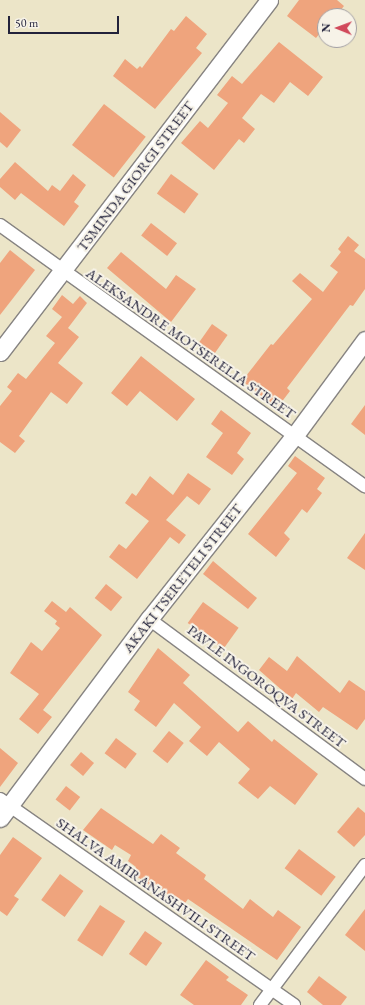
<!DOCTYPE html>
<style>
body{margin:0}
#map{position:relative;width:365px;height:1005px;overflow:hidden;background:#ece5c8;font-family:"EB Garamond",serif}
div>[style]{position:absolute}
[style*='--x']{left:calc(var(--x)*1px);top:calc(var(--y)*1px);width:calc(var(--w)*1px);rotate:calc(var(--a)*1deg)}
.building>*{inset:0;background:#efa47d;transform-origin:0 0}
.roads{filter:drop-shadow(1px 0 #878482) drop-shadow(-1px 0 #878482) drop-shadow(0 1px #878482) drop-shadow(0 -1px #878482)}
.minor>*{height:12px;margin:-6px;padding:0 6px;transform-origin:6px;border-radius:6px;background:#fff}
.secondary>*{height:17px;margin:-8.5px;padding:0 8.5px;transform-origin:8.5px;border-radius:8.5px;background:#fff}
span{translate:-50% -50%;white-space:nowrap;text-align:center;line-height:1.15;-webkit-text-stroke:4px #f7f3e8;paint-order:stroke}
.street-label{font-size:15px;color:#22223b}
.north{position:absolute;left:317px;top:8px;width:40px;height:40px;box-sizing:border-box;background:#f7f3e8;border:1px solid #a29fa3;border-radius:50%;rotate:271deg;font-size:11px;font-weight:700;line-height:16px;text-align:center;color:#22223b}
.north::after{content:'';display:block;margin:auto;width:14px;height:18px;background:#d1495b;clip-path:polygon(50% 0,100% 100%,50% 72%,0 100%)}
.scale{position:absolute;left:8px;top:16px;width:111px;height:18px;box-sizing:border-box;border:2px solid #22223b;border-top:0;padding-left:5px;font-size:12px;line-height:14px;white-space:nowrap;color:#22223b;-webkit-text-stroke:3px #f7f3e8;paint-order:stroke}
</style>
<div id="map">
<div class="building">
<i style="clip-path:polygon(299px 0,337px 0,344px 6px,336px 16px,325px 16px,325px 27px,316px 38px,287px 16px)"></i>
<i style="clip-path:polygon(186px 16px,207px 34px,196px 48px,202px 53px,155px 109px,113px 76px,125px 59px,137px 69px,140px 66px,142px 68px,171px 29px,174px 31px)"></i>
<i style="clip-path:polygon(279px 42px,323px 77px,308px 96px,290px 82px,274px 103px,261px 94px,242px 118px,255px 129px,244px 143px,239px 139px,214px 170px,181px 143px,200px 121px,208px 128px,228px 103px,217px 95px,232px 76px,242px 84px)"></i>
<i style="left:104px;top:104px;width:53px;height:52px;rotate:38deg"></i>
<i style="clip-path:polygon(0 112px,21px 130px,7px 148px,0 142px)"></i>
<i style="clip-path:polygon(15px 162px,48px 191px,52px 185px,60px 191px,73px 174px,86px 185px,74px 202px,79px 206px,64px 226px,21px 193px,15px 200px,0 187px,0 179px)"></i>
<i style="left:171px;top:174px;width:34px;height:24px;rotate:36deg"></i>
<i style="left:151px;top:223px;width:33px;height:16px;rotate:38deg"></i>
<i style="clip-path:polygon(348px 236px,359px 245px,354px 251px,365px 259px,365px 289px,353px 306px,350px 305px,287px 388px,290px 391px,277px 408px,242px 381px,271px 344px,273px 345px,312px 299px,292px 281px,300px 273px,323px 292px,338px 272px,330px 266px,341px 252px,338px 249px)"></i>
<i style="clip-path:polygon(10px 250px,35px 270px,0 315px,0 263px)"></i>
<i style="clip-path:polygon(121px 252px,166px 289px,176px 275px,196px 289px,171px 322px,107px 268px)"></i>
<i style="clip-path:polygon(62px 295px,73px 304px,80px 296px,87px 303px,68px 328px,79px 337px,58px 363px,83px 383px,67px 404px,51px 392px,19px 436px,25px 441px,15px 453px,0 442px,0 406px,12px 391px,7px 387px,18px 373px,26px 379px,55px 343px,46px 336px,62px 317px,52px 309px)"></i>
<i style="left:212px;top:324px;width:19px;height:26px;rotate:35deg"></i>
<i style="clip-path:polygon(141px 356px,195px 399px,177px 421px,140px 391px,127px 406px,111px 393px)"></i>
<i style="clip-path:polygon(365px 405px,365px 435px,351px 424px)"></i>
<i style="clip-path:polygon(221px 410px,251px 433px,237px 453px,244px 459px,232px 475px,206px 457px,223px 433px,211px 424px)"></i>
<i style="clip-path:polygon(295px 456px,325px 478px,317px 489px,322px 493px,307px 513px,302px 509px,284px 533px,290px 539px,276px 557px,248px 534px,297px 473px,288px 466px)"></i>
<i style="clip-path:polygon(188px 473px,211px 489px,199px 505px,187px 496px,166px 520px,186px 535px,179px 544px,170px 537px,137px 579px,109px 557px,119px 544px,126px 549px,149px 521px,125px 503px,132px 493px,136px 496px,150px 476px,173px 495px)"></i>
<i style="clip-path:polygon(365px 533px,365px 570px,347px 558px)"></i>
<i style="clip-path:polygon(213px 561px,257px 598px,248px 609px,203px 574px)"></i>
<i style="left:106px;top:584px;width:21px;height:18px;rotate:39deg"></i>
<i style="clip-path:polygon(52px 601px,66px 612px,70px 607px,102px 635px,43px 710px,52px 717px,38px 734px,19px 719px,39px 694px,10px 673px,31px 642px,42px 651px,60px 628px,55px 624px,57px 621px,44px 611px)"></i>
<i style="left:203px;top:602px;width:44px;height:26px;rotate:36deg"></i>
<i style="clip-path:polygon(158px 648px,190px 675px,183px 683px,238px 732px,248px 721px,272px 742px,274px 739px,318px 774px,295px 805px,270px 786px,258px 799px,238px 783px,250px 769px,219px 742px,207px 756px,189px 741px,201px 727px,174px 703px,156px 727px,134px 710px,140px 701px,128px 692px)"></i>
<i style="clip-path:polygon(297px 656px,340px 693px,349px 680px,365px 691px,365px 719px,357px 730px,323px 707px,319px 712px,296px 693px,292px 699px,259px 670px,269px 657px,287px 671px)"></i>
<i style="left:169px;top:731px;width:19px;height:26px;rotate:39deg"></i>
<i style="left:116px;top:738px;width:26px;height:19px;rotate:37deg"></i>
<i style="clip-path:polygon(0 748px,18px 763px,0 787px)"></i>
<i style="left:81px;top:752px;width:17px;height:17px;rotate:40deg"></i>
<i style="left:66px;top:786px;width:18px;height:17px;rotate:38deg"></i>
<i style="clip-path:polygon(358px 807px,365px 813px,365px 835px,354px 847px,337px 832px)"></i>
<i style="clip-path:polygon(101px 808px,153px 844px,161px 834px,180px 848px,176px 853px,206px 875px,204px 879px,243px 909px,250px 899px,273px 917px,278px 910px,301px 927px,277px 960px,188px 899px,183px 906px,154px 884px,152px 887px,132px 873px,136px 867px,128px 861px,131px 855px,115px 845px,112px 850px,83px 830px)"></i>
<i style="clip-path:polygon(13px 837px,42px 858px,14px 896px,19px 899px,7px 916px,0 911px,0 855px)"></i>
<i style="left:299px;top:849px;width:46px;height:24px;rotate:37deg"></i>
<i style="left:60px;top:874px;width:29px;height:32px;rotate:36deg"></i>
<i style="left:100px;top:905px;width:30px;height:42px;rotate:33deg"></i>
<i style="clip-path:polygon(365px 909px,365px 951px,345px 935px)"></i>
<i style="left:145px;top:931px;width:21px;height:28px;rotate:35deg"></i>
<i style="clip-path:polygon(206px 960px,229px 977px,226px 980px,248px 995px,241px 1005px,194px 1005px,180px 995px)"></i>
<i style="clip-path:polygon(319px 976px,347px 997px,341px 1005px,323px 1005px,307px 992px)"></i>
</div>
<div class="roads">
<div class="minor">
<i style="--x:0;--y:225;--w:449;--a:35.6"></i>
<i style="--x:149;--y:619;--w:269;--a:36.5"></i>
<i style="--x:0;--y:799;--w:359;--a:35"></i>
<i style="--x:260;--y:1005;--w:175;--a:-53.1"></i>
</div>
<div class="secondary">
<i style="--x:0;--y:352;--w:443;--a:-52.6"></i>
<i style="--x:0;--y:818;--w:249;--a:-53.2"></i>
<i style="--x:149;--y:619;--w:235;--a:-51.6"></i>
<i style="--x:295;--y:435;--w:118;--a:-53.6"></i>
</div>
</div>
<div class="street-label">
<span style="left:135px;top:176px;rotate:-53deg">TSMINDA GIORGI STREET</span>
<span style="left:191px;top:343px;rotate:35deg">ALEKSANDRE MOTSERELIA STREET</span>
<span style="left:182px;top:578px;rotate:-52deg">AKAKI TSERETELI STREET</span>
<span style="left:267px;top:686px;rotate:37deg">PAVLE INGOROQVA STREET</span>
<span style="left:156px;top:889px;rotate:35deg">SHALVA AMIRANASHVILI STREET</span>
</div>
<div class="north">N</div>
<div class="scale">50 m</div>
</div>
